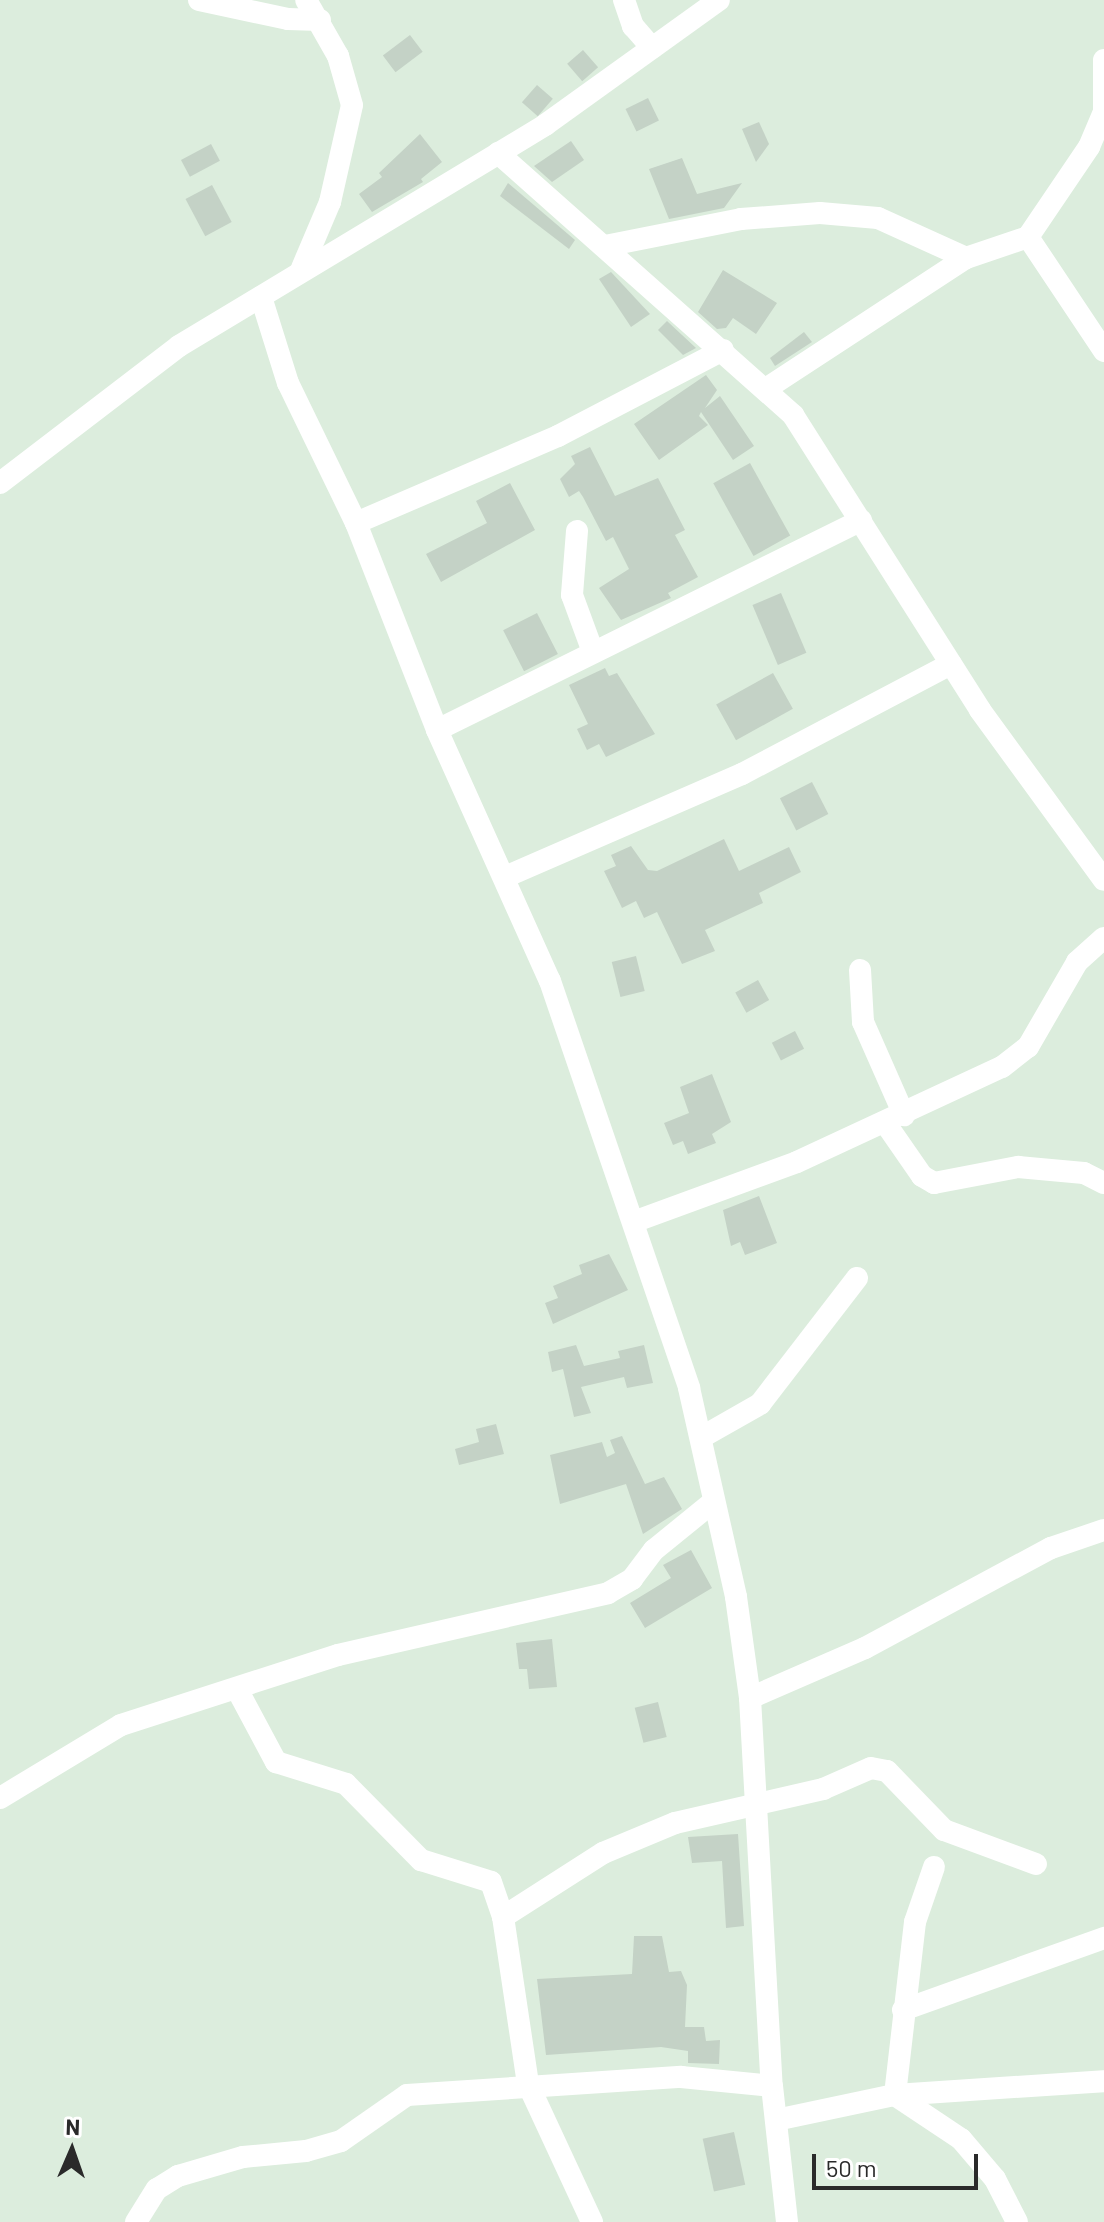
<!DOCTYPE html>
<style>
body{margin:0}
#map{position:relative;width:1104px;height:2222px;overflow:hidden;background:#dceddd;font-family:Barlow,sans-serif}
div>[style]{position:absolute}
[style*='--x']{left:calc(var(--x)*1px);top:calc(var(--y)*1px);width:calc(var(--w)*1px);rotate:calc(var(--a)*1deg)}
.building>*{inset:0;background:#c4d2c6;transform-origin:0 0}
.minor>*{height:22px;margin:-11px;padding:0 11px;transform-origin:11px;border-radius:11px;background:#fff}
span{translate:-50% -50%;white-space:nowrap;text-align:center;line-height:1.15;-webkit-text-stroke:6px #fff;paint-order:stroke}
.north{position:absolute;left:32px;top:2110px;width:80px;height:80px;-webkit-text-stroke:6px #fff;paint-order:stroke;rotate:2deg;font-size:22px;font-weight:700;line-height:32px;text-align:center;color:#2a2a2a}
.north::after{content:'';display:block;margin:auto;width:28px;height:36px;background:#2a2a2a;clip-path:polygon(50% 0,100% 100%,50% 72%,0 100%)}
.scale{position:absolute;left:812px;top:2154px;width:166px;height:36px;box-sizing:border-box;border:4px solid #2a2a2a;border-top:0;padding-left:10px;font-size:24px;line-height:28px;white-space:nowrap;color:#2a2a2a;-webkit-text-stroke:6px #fff;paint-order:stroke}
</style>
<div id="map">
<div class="building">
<i style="left:410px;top:35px;width:21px;height:34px;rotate:53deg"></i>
<i style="left:583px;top:50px;width:23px;height:21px;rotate:49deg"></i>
<i style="left:537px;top:85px;width:21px;height:23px;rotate:41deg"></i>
<i style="left:648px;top:98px;width:25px;height:25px;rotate:64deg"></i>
<i style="clip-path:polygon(759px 122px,769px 144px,756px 162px,742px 129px)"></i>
<i style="clip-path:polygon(420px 134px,442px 162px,421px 179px,423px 182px,372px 212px,359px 194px,382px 177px,379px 173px)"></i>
<i style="clip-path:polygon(571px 141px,584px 160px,552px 182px,534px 166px)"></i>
<i style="left:211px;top:144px;width:19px;height:34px;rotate:62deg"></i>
<i style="clip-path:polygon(682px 158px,697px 194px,742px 183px,724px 208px,669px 219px,649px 169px)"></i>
<i style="clip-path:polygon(508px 183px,575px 240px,569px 249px,500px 196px)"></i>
<i style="left:212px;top:185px;width:42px;height:30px;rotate:62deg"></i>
<i style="clip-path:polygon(723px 270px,777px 303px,756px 334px,733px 318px,726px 328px,717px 329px,698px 312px)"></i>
<i style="clip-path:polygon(611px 272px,650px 314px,631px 327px,599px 279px)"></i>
<i style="clip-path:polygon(667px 321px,696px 348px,683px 355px,658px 330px)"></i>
<i style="clip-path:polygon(804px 332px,812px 342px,775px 366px,770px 358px)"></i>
<i style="clip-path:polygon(706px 375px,717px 390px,705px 408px,720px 396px,754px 446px,733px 460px,701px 412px,699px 416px,708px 425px,659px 460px,634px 424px)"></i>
<i style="clip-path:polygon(590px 447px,615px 496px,658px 478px,685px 530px,675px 535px,698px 577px,668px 593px,671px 598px,621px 620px,599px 588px,629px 569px,613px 537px,606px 541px,583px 497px,579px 491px,569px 497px,560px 479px,575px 464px,571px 456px)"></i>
<i style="left:750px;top:463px;width:83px;height:42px;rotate:61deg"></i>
<i style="clip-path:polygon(510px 483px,535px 530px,441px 582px,426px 554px,487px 523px,476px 501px)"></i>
<i style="left:781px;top:593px;width:65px;height:31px;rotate:67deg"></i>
<i style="left:537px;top:613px;width:46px;height:38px;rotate:63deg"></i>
<i style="clip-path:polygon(605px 668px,609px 676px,617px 673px,655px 734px,606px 757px,599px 744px,587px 750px,577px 729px,588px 724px,569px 685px)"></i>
<i style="left:773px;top:673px;width:41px;height:65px;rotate:61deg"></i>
<i style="left:812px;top:782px;width:36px;height:36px;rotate:63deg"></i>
<i style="clip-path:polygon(724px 839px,739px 871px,789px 847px,801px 872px,759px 893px,763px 903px,705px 930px,715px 951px,682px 964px,657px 912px,644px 918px,636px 901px,622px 908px,604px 871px,616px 866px,611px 855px,631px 846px,648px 870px,657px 871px)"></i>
<i style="left:636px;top:956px;width:36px;height:25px;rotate:76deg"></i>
<i style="left:758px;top:980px;width:23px;height:26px;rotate:61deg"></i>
<i style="left:795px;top:1031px;width:20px;height:26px;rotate:63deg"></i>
<i style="clip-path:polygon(712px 1074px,731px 1122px,712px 1134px,716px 1143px,688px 1154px,683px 1141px,673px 1145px,664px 1123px,689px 1113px,680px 1087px)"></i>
<i style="clip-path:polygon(759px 1196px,777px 1243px,745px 1255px,740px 1242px,731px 1246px,723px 1210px)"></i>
<i style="clip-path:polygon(609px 1254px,628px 1290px,553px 1324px,545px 1303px,558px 1298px,553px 1286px,582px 1274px,579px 1265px)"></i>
<i style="clip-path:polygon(576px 1345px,584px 1366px,620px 1358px,618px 1351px,644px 1345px,653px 1383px,627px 1388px,624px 1377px,581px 1387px,591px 1413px,574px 1417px,563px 1369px,552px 1372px,548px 1352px)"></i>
<i style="clip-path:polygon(496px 1424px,504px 1454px,459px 1465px,455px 1449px,479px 1442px,476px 1429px)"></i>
<i style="clip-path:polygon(622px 1436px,645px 1484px,664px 1477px,682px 1509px,643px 1534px,626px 1484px,560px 1504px,550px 1455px,602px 1442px,607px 1457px,615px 1453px,610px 1440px)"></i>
<i style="clip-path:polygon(691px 1550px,712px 1588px,645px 1628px,630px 1603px,671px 1578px,663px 1565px)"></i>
<i style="clip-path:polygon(552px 1639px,557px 1687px,529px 1689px,527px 1669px,519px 1669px,516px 1643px)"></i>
<i style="left:658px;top:1702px;width:36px;height:24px;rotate:76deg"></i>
<i style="clip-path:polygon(738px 1834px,744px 1926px,726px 1928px,722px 1861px,692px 1863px,688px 1837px)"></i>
<i style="clip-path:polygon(634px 1936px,662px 1936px,669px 1972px,681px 1971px,687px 1985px,685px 2027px,704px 2027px,706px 2041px,720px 2040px,719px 2064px,688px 2063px,688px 2051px,661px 2047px,546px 2055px,537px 1979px,632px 1974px)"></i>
<i style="left:734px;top:2132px;width:54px;height:32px;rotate:78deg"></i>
</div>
<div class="minor">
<i style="--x:199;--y:0;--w:91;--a:12.1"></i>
<i style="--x:288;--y:19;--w:32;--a:2"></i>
<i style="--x:624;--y:0;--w:28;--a:71"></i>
<i style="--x:633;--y:26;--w:29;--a:49"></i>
<i style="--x:1104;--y:60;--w:49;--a:90"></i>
<i style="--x:498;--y:153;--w:395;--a:41.6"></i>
<i style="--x:793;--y:415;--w:349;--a:57.6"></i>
<i style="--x:980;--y:710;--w:210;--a:53.9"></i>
<i style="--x:1028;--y:237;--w:137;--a:56.3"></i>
<i style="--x:605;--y:246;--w:139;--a:-11.2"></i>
<i style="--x:741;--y:219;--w:79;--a:-4.3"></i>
<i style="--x:820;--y:213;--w:58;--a:4.9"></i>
<i style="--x:878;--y:218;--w:97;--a:24.4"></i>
<i style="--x:302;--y:268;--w:72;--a:-67"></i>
<i style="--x:330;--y:202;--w:99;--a:-77.2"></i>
<i style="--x:352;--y:105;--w:51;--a:-105.9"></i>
<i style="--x:338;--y:56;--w:64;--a:-119.7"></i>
<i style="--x:261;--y:297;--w:90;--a:72.6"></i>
<i style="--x:288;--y:383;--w:156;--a:64.1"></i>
<i style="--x:356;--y:523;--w:222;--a:68.6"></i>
<i style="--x:437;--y:730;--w:275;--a:65.8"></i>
<i style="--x:550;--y:981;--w:430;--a:71.1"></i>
<i style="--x:689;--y:1388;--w:214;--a:77.3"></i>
<i style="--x:736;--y:1597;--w:102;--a:82.1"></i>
<i style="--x:750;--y:1698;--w:389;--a:86.8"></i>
<i style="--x:772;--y:2086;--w:137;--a:83.7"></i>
<i style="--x:767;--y:388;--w:238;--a:-33.2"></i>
<i style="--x:966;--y:258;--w:65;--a:-18.7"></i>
<i style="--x:1028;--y:237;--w:109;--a:-55.9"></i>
<i style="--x:1089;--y:147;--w:39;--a:-67"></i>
<i style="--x:0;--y:483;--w:225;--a:-37.4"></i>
<i style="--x:179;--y:346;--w:428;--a:-31.1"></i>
<i style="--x:545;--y:125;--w:214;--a:-35.7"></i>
<i style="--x:356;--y:523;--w:220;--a:-23.3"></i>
<i style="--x:558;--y:436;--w:186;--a:-27.5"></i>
<i style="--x:577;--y:531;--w:64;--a:94.5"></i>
<i style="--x:572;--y:595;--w:61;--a:69.8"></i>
<i style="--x:437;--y:730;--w:473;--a:-26.3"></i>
<i style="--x:505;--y:877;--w:258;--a:-23.5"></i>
<i style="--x:742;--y:774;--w:236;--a:-27.8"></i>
<i style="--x:860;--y:970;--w:52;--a:86.7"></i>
<i style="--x:863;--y:1022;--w:102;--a:66.2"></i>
<i style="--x:886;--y:1124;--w:63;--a:55.3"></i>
<i style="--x:922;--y:1176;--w:14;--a:30"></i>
<i style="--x:934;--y:1183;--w:86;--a:-10.8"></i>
<i style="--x:1018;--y:1167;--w:66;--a:5.2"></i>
<i style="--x:1084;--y:1173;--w:22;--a:27"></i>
<i style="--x:636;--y:1221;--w:171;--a:-20.1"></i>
<i style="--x:797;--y:1162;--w:226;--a:-24.9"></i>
<i style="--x:1002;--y:1067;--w:33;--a:-38"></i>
<i style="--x:1028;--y:1047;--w:98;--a:-60"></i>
<i style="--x:1077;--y:962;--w:36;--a:-42"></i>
<i style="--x:702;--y:1437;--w:67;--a:-29.6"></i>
<i style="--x:760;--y:1404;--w:159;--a:-52.4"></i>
<i style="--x:237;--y:1689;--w:83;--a:61.9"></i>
<i style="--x:276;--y:1762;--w:73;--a:17.4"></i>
<i style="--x:346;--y:1784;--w:107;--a:45.4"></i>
<i style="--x:421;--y:1860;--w:73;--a:17.4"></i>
<i style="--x:491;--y:1882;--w:37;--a:71"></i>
<i style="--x:750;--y:1698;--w:125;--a:-23.5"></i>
<i style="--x:865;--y:1648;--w:211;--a:-28.3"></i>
<i style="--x:1051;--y:1548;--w:56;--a:-18.8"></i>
<i style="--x:0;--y:1798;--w:141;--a:-31.1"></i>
<i style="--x:121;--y:1725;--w:228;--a:-17.9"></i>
<i style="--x:338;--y:1655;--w:277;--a:-12.9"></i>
<i style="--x:608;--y:1593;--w:28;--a:-30"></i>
<i style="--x:632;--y:1579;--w:36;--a:-53"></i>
<i style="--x:654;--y:1550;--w:76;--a:-39.1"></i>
<i style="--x:934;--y:1867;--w:58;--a:109.1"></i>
<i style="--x:915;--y:1922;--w:174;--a:96.6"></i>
<i style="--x:895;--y:2095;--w:79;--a:33.7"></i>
<i style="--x:961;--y:2139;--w:52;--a:49.6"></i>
<i style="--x:995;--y:2179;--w:48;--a:62.9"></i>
<i style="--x:903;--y:2010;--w:214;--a:-19.7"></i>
<i style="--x:776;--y:2120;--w:122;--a:-11.9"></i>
<i style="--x:895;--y:2095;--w:209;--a:-3.8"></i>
<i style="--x:136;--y:2222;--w:39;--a:-58"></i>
<i style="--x:157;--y:2189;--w:25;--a:-32"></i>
<i style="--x:178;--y:2176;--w:68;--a:-16.3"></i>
<i style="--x:243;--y:2157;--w:63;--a:-5.4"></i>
<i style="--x:306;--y:2151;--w:36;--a:-16"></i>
<i style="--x:341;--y:2141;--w:80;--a:-34.9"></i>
<i style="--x:407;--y:2095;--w:275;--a:-3.8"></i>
<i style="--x:681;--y:2077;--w:91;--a:5.6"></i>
<i style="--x:592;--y:2222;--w:152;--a:-114.9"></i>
<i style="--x:528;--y:2084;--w:169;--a:-98.5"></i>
<i style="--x:503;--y:1917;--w:119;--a:-32.6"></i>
<i style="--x:603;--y:1853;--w:78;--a:-22.6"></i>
<i style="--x:675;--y:1823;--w:152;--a:-12.9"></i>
<i style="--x:823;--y:1789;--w:52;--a:-23.6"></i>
<i style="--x:871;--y:1768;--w:16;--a:11"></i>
<i style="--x:887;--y:1771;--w:82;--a:46"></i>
<i style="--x:944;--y:1830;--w:98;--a:20.3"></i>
</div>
<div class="north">N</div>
<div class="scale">50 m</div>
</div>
